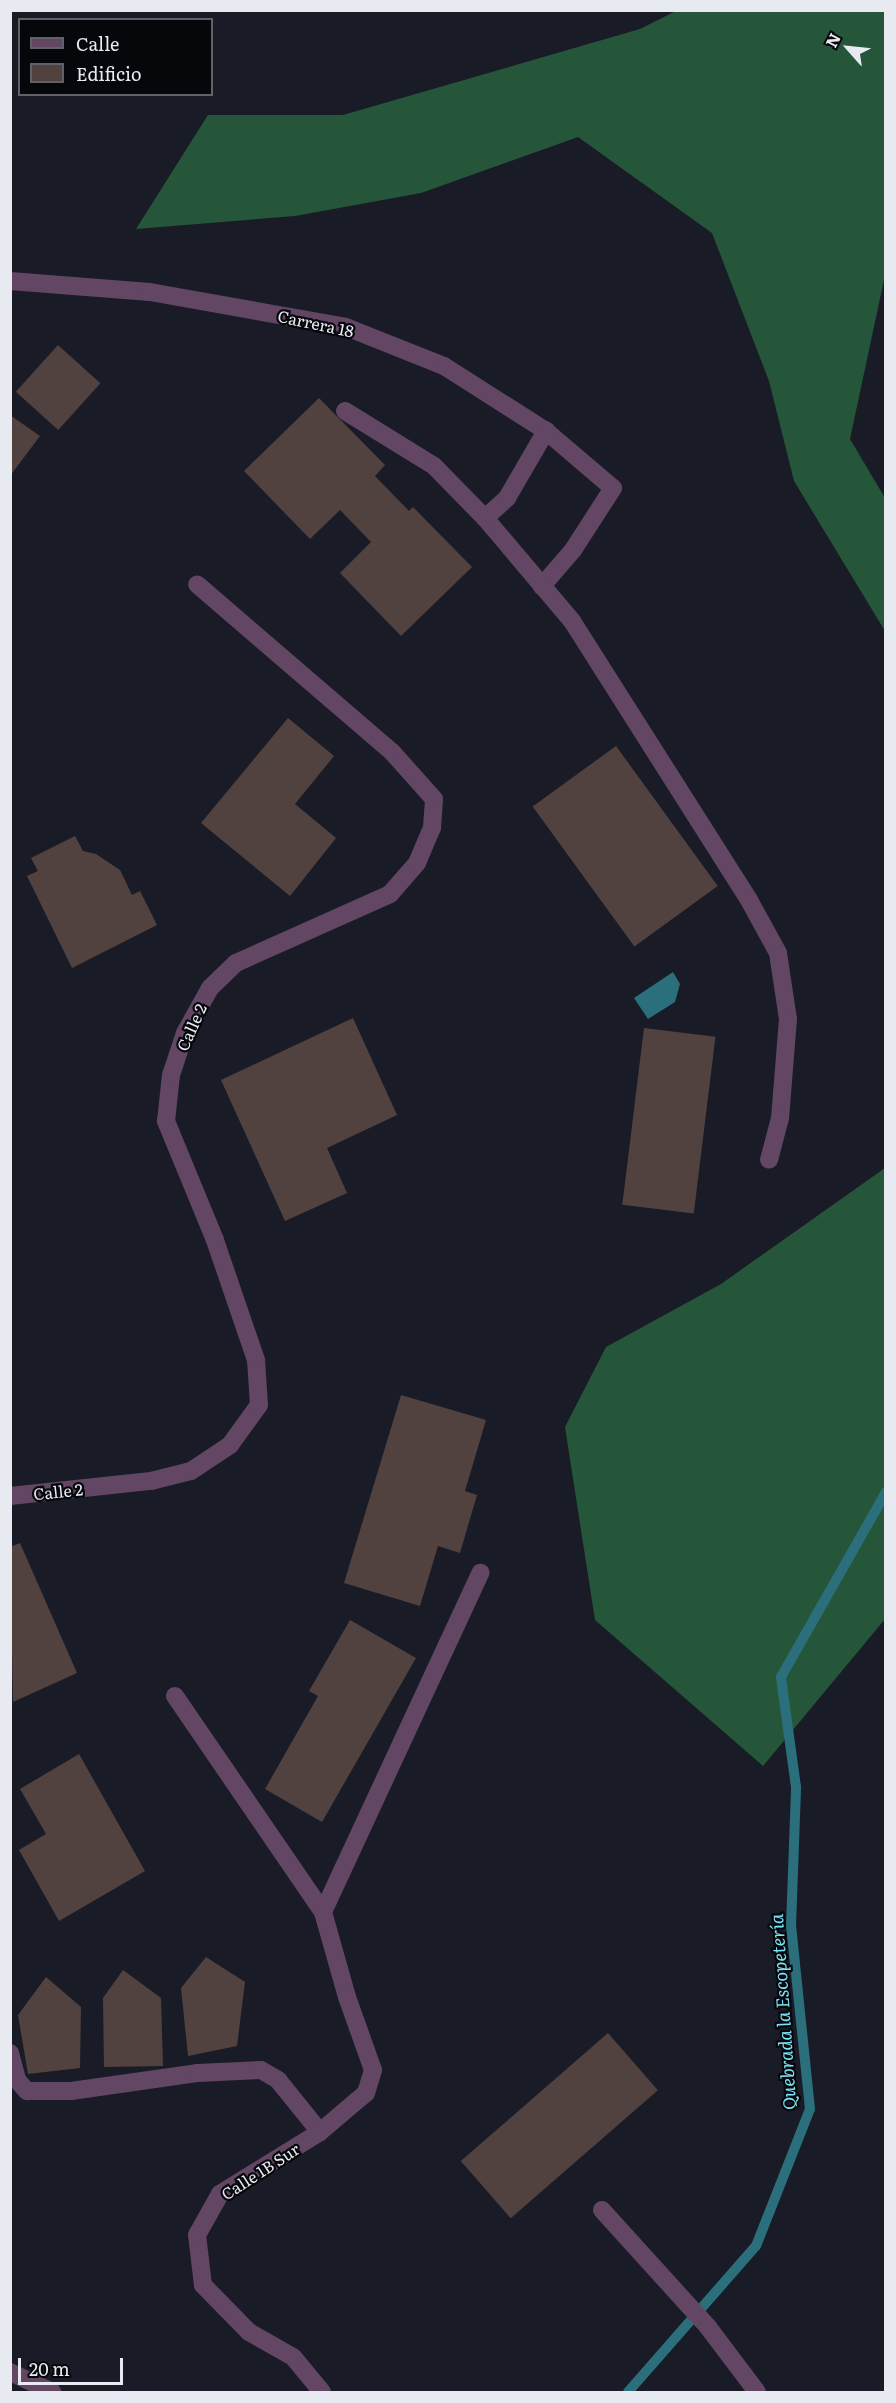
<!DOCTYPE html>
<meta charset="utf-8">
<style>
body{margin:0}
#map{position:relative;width:896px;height:2403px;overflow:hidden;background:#191c26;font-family:Literata,serif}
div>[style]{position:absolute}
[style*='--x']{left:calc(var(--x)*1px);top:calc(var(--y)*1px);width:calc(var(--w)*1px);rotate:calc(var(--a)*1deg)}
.forest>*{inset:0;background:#26563a}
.water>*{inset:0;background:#2a6f7b}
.stream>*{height:10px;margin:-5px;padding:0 5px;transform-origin:5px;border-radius:5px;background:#2a6f7b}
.building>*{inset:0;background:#51423f;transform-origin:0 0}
.service>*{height:18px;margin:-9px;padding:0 9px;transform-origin:9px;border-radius:9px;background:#624663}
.minor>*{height:18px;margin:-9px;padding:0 9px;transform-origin:9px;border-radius:9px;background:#624663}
.tertiary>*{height:18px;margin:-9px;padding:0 9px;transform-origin:9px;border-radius:9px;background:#624663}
span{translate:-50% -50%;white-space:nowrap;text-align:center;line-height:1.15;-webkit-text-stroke:4.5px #06070b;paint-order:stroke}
.street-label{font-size:16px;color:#e8eaf2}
.water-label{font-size:18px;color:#7ce4f9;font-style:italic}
.frame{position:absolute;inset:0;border:12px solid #e8eaf2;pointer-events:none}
.legend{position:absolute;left:18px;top:18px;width:195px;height:78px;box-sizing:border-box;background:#06070b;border:2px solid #606267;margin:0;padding:8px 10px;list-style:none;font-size:18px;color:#e8eaf2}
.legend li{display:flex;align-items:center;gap:12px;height:30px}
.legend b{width:30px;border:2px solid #606267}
.north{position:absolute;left:818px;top:18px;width:60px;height:60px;-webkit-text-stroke:4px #06070b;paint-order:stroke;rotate:297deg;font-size:16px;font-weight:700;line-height:24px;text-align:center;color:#e8eaf2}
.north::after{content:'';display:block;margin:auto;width:21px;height:27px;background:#e8eaf2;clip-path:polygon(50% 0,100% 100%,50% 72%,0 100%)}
.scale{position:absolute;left:18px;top:2358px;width:105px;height:27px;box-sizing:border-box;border:3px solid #e8eaf2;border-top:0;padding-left:8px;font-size:18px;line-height:21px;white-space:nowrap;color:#e8eaf2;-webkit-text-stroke:4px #06070b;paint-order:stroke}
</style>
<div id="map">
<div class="forest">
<i style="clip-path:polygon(676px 11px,885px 11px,885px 275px,850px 439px,885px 498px,885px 631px,794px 481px,769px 381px,712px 233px,578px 137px,421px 193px,295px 216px,136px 229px,208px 115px,343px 115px,640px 29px)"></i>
<i style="clip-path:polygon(885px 1168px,885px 1619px,763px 1766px,595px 1620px,565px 1427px,606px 1347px,721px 1284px)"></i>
</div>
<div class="water">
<i style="clip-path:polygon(673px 972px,680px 984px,675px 1002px,648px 1019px,634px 998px)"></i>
</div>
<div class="stream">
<i style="--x:628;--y:2392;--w:194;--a:-48.8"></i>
<i style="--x:756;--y:2246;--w:147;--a:-68.5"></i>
<i style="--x:810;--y:2109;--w:184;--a:-95.9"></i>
<i style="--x:791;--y:1926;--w:139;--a:-87.9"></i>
<i style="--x:796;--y:1787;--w:111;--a:-97.8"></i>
<i style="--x:781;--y:1677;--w:213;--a:-60.4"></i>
</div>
<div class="building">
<i style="left:58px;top:345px;width:57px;height:63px;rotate:42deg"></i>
<i style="clip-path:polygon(319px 398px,385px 465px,375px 476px,409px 511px,413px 507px,472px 567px,401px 636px,340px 573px,371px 542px,340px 510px,310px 539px,244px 471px)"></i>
<i style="clip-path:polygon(10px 415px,40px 436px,10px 476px)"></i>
<i style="clip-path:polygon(288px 718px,334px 756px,295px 804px,336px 838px,290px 896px,201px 823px)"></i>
<i style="left:616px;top:746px;width:173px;height:103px;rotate:54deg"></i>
<i style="clip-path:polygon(75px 836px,83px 851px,96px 854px,120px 870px,132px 895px,140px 891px,157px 925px,72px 968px,27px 876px,38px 871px,31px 858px)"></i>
<i style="clip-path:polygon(353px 1018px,397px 1115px,327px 1148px,347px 1193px,285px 1221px,221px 1080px)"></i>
<i style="left:644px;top:1028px;width:72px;height:178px;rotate:7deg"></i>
<i style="clip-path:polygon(401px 1395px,486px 1420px,465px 1491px,477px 1495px,460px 1553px,438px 1546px,420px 1606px,344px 1583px)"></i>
<i style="clip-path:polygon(20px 1543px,77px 1673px,13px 1702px,10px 1547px)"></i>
<i style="clip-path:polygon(350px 1620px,416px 1658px,322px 1822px,265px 1789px,318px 1696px,309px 1691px)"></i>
<i style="clip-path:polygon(79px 1754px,145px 1871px,59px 1921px,19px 1850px,46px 1834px,20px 1789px)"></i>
<i style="clip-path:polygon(206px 1957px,245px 1982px,237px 2046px,188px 2056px,181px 1988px)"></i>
<i style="clip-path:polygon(123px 1970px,161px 1998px,163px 2066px,104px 2067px,103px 1998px)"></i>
<i style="clip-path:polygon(46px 1977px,81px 2007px,80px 2068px,28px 2074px,18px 2015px)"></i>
<i style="left:608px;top:2033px;width:76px;height:195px;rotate:49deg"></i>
</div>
<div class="service">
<i style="--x:175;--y:1696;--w:262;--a:55.6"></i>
<i style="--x:347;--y:1997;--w:88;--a:-105.8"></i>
<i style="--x:323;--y:1912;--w:374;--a:-65.1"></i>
<i style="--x:10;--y:2053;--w:28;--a:75"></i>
<i style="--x:17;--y:2080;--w:15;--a:48"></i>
<i style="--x:27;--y:2091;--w:44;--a:0"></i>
<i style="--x:71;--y:2091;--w:127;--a:-8.1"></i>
<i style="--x:197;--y:2073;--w:64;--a:-2.7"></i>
<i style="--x:261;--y:2070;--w:20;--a:30"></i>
<i style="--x:278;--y:2080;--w:67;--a:51.1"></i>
<i style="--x:602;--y:2210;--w:158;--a:47.8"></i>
<i style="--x:708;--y:2327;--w:81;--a:53"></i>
</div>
<div class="minor">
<i style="--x:10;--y:281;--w:140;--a:4.5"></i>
<i style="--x:150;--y:292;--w:199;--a:10.1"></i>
<i style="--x:346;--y:327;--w:105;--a:21.7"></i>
<i style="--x:444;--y:366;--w:121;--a:32.5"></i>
<i style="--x:546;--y:431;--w:88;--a:40.4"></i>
<i style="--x:613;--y:488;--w:74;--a:122.8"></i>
<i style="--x:573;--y:550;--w:48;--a:130.7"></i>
<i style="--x:345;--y:411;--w:105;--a:31.7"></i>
<i style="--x:434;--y:466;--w:73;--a:45.6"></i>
<i style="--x:485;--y:518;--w:135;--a:49.8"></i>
<i style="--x:572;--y:621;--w:330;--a:57.6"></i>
<i style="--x:749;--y:900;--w:60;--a:61.3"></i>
<i style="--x:778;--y:953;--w:67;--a:81.4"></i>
<i style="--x:788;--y:1019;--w:99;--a:94.6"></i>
<i style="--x:780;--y:1118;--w:43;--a:104.7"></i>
<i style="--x:485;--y:518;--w:30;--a:-42"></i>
<i style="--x:507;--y:498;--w:78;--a:-59.8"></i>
<i style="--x:10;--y:1496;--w:142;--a:-6.1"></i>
<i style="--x:151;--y:1481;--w:41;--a:-14"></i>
<i style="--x:191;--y:1471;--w:47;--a:-33.7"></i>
<i style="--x:230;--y:1445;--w:49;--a:-54.1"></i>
<i style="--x:259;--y:1405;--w:45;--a:-93.8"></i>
<i style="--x:256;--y:1360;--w:127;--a:-108.9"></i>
<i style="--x:215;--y:1240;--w:129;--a:-112.4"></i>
<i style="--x:166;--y:1121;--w:46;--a:-83.8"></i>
<i style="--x:171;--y:1075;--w:44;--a:-71.6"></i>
<i style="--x:185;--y:1033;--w:51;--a:-60.9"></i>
<i style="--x:210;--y:988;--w:36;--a:-44"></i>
<i style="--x:236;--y:963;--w:169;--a:-24.1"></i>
<i style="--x:390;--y:894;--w:41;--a:-48.9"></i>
<i style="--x:417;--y:863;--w:38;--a:-67"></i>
<i style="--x:432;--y:828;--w:29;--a:-86"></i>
<i style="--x:434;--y:799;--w:63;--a:-131.8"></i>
<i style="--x:392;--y:752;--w:257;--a:-139.3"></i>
<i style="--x:322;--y:2392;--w:45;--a:-129.6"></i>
<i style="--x:293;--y:2357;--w:51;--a:-150.4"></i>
<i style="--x:249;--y:2332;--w:66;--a:-134.4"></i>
<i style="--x:203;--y:2285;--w:50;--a:-96.8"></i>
<i style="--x:197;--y:2235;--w:47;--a:-60.7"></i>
<i style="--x:220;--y:2194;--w:118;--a:-31.8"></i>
<i style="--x:320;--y:2132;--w:60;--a:-40.3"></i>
<i style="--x:366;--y:2093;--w:24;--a:-73"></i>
<i style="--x:373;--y:2070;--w:77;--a:-109.6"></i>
</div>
<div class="tertiary">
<i style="--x:10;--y:2372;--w:47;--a:25.5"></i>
</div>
<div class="street-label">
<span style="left:316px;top:323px;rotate:12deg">Carrera 18</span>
<span style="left:191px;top:1027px;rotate:-66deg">Calle 2</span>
<span style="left:58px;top:1491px;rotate:-6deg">Calle 2</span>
<span style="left:260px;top:2171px;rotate:-33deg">Calle 1B Sur</span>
</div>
<div class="water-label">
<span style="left:783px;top:2012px;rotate:-94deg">Quebrada la Escopetería</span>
</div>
<div class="frame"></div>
<ul class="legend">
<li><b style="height:8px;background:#624663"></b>Calle</li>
<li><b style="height:16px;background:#51423f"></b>Edificio</li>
</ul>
<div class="north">N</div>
<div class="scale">20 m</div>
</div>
